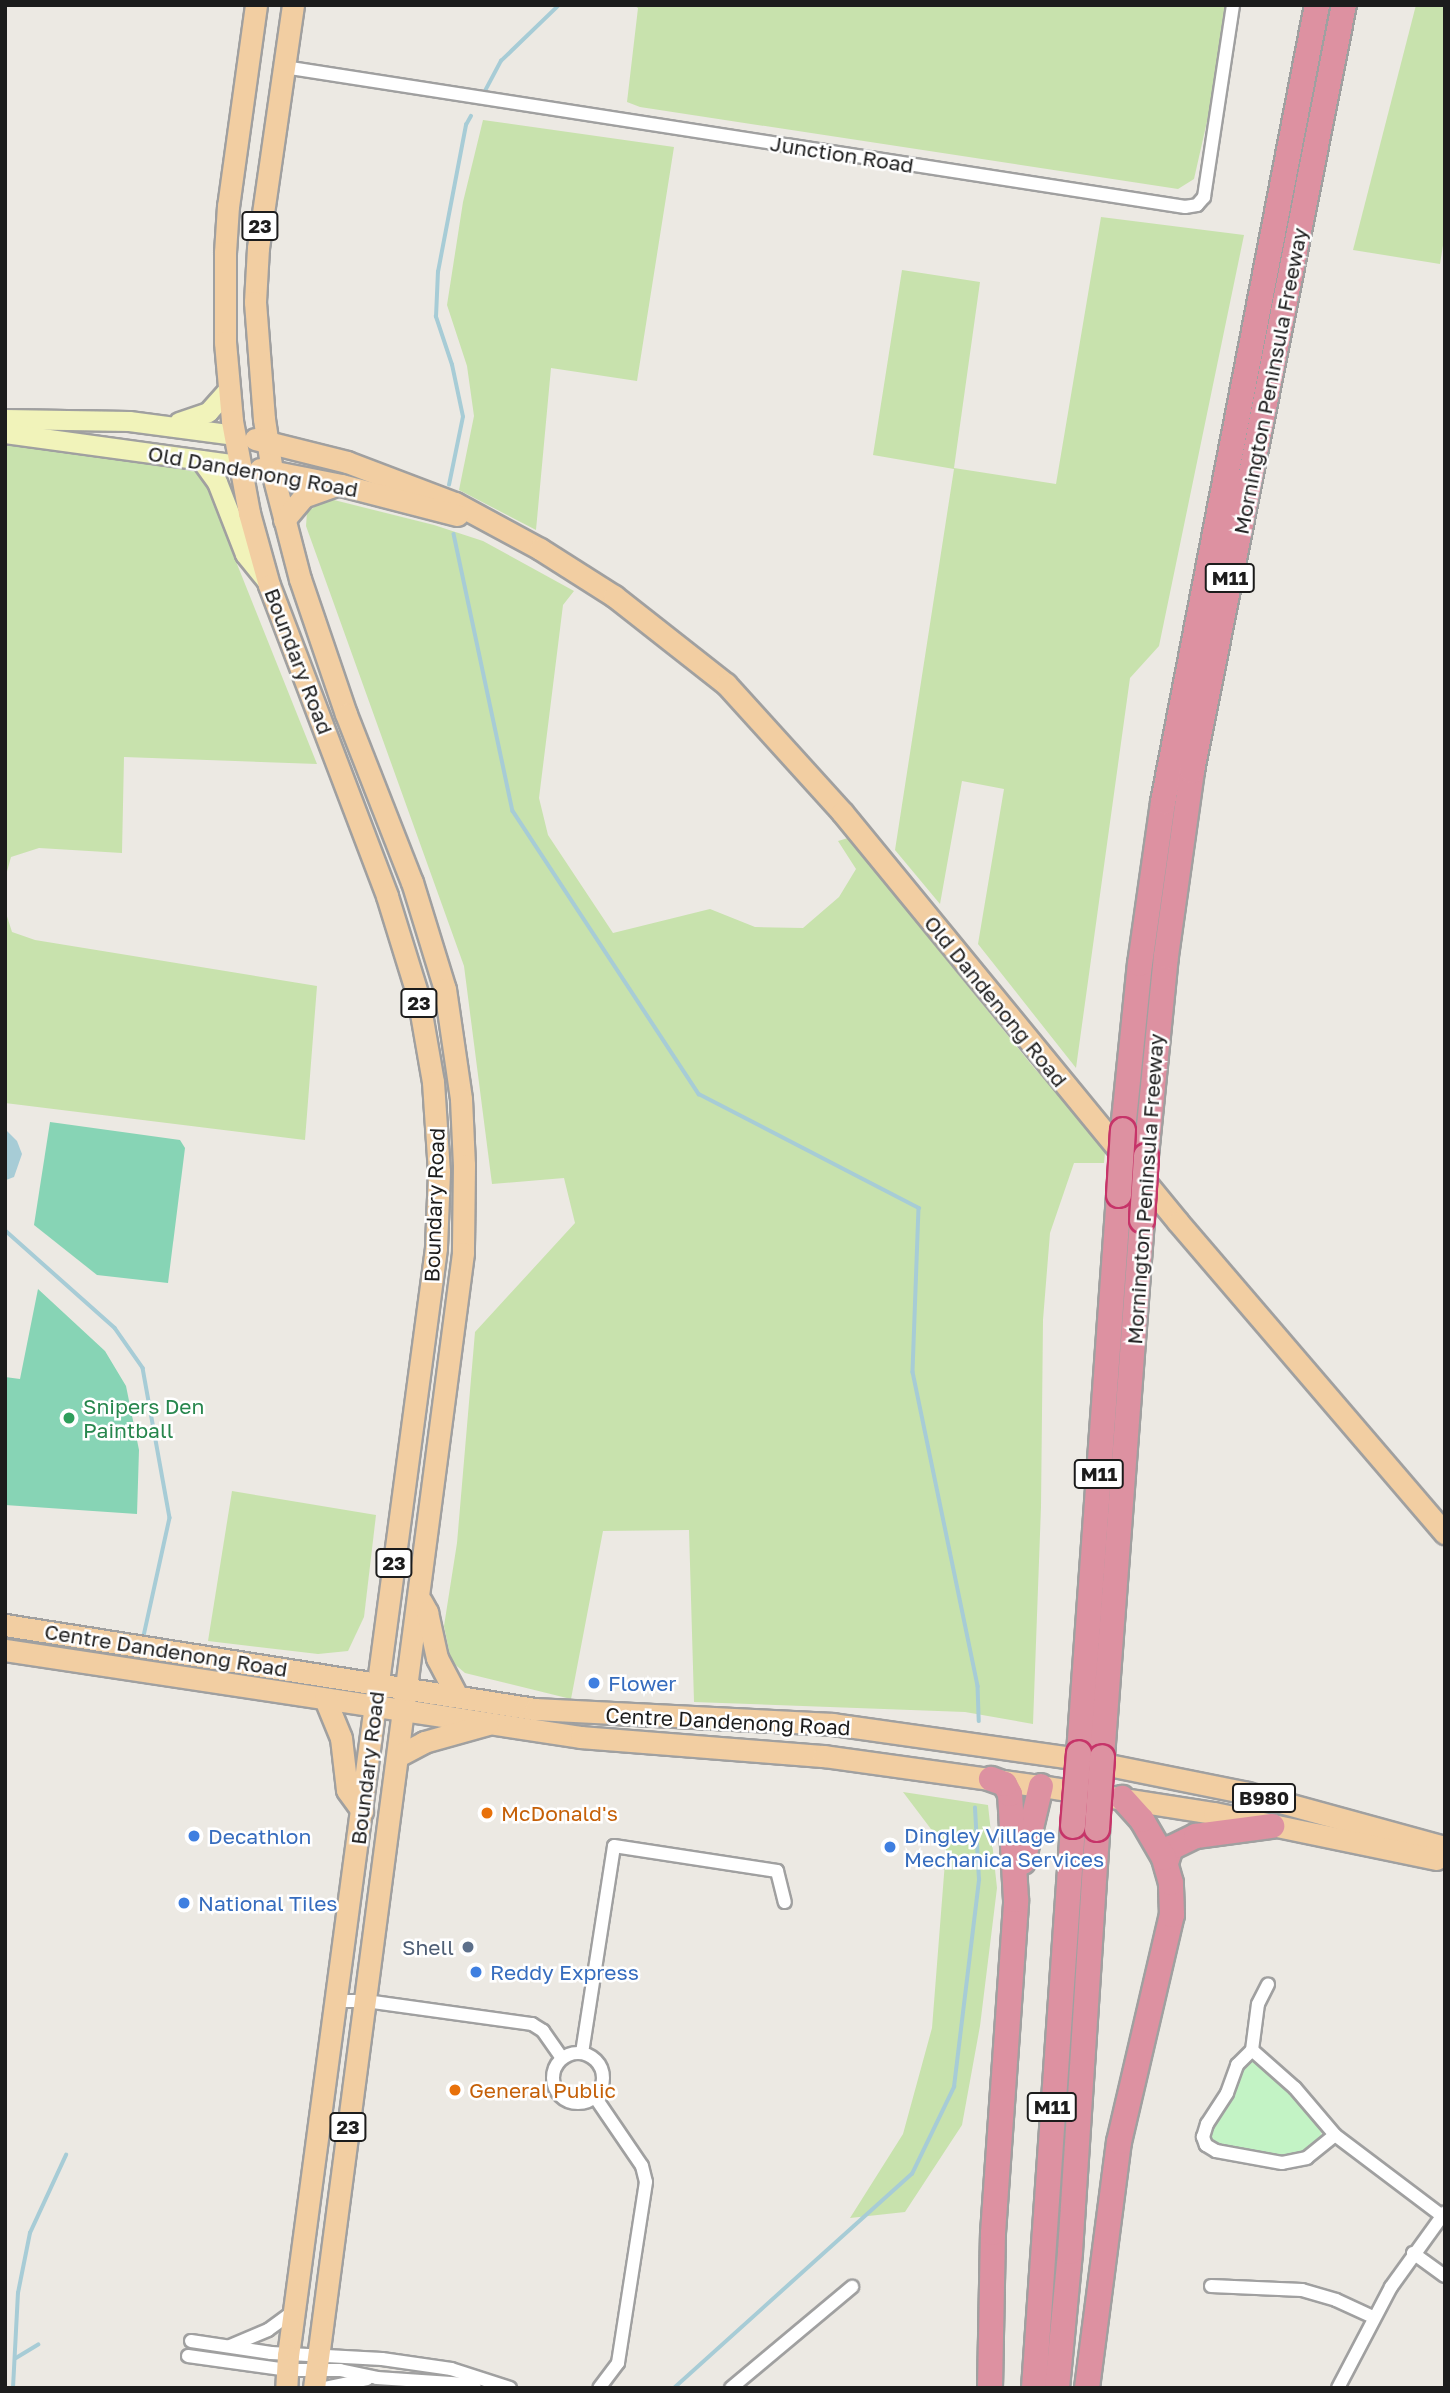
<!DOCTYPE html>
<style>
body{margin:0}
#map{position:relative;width:1450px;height:2393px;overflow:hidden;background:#ece9e3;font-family:"Golos Text",sans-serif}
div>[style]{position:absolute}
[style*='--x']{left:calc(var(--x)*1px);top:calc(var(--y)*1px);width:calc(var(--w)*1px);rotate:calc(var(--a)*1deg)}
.grass>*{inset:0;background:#c8e2ad}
.park>*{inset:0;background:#c3f3c5}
.pitch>*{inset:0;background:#87d4b5}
.water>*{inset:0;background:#a7ccd6}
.stream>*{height:3.5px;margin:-1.75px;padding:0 1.75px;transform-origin:1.75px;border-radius:1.75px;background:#a7ccd6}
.roads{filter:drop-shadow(2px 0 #a0a0a0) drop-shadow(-2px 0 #a0a0a0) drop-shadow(0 2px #a0a0a0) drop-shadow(0 -2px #a0a0a0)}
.minor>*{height:12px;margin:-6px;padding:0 6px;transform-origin:6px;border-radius:6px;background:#fff}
.minor>.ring{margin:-6px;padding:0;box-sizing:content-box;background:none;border:12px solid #fff;border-radius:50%}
.secondary>*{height:19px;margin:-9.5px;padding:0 9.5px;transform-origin:9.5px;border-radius:9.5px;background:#f1f3ba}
.primary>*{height:21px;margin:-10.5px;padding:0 10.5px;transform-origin:10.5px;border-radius:10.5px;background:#f2cea2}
.motorway>*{height:24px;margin:-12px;padding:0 12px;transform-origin:12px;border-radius:12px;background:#dd91a1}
.bridges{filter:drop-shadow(2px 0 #c63469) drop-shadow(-2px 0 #c63469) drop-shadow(0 2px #c63469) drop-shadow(0 -2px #c63469)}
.motorway-bridge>*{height:24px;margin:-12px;padding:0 12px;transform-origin:12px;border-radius:12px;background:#dd91a1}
.dots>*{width:19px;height:19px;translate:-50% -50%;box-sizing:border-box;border:4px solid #fff;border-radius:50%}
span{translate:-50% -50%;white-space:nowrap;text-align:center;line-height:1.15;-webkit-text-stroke:5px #fff;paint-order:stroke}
.shield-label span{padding:2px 5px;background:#fff;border:2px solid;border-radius:5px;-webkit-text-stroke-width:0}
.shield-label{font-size:19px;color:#1c1c1c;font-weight:700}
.street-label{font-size:21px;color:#1c1c1c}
.leisure-label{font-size:21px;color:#27864d}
.left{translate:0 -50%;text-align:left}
.shop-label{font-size:21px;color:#366cbe}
.food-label{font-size:21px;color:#c56008}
.service-label{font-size:21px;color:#4e5e75}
.right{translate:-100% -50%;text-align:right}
.frame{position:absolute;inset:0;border:7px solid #1c1c1c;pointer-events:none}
</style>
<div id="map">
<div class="grass">
<i style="clip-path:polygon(633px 5px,1226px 5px,1213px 95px,1194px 179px,1178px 189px,640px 107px,627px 102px,638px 8px)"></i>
<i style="clip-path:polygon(1416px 5px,1445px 5px,1445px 233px,1440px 264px,1353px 250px)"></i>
<i style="clip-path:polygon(483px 120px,674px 147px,637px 381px,551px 368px,536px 530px,459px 490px,474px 416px,467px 366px,447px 305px,463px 202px)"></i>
<i style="clip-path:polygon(1101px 217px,1244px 235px,1159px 646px,1130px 678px,1076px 1068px,978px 944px,1004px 789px,962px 781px,940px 904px,895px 850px,954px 469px,873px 455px,902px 270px,980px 282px,954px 468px,1056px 484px)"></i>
<i style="clip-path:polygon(5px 441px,190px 466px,207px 480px,229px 544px,317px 764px,124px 757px,122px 853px,39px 848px,11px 857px,5px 879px)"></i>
<i style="clip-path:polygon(334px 500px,434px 525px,483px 541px,574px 591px,563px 605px,539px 798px,548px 835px,613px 933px,710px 909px,755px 927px,803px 928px,839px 897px,856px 869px,838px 841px,848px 838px,1035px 1069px,1106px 1143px,1104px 1163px,1074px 1163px,1050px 1233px,1043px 1320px,1041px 1507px,1033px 1724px,965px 1712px,694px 1702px,689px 1530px,603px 1531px,571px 1699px,465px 1673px,451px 1661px,444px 1626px,457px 1543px,475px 1332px,575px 1223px,564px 1178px,492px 1184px,464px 966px,306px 526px,307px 512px,322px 502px)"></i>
<i style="clip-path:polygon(5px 910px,12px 932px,35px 940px,317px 986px,305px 1140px,5px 1103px)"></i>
<i style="clip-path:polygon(232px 1491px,376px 1515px,364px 1617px,348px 1651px,318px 1654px,208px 1641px)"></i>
<i style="clip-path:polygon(903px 1792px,988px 1805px,997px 1888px,980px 2026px,962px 2125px,905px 2212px,850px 2218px,903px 2134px,932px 2028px,946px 1849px)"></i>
</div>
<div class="park">
<i style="clip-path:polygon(1251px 2061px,1257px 2062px,1292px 2090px,1316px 2117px,1321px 2129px,1322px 2139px,1305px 2154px,1281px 2159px,1228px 2150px,1210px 2141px,1211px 2124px,1239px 2071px)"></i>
</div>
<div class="pitch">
<i style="clip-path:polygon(50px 1122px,180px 1140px,185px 1148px,168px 1283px,97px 1275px,34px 1225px)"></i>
<i style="clip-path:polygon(38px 1289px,105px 1351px,126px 1386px,139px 1450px,137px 1514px,5px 1505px,5px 1377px,20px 1379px)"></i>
</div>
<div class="water">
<i style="clip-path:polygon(5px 1129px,17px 1141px,22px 1154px,14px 1177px,6px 1180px)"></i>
</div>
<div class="stream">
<i style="--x:485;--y:91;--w:34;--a:-62"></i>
<i style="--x:501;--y:61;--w:81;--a:-44"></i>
<i style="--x:449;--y:485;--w:69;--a:-78.4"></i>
<i style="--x:463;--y:417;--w:53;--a:-101.9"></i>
<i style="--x:452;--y:365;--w:51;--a:-108.4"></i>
<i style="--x:436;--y:317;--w:45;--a:-87.5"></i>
<i style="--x:438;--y:272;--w:150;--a:-79.2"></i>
<i style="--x:466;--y:125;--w:10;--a:-61"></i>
<i style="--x:454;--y:534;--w:283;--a:78"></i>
<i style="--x:513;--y:811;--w:339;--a:56.7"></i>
<i style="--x:699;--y:1094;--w:248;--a:27.4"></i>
<i style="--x:919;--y:1208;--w:164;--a:92.1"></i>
<i style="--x:913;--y:1372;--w:321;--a:78.3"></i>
<i style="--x:978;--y:1686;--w:35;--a:88"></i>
<i style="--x:5;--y:1230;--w:147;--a:41.7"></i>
<i style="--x:115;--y:1328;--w:49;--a:55"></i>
<i style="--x:143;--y:1368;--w:152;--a:79.8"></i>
<i style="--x:170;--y:1518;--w:121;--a:102.4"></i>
<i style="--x:16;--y:2358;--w:26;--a:-31"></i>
<i style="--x:13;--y:2388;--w:95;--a:-87"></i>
<i style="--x:18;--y:2293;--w:61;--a:-78.7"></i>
<i style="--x:30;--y:2233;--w:86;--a:-65.2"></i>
<i style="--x:674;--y:2388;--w:320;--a:-42"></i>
<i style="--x:912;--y:2174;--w:97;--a:-64.2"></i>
<i style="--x:954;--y:2087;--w:209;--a:-83.1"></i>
<i style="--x:979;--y:1880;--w:72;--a:-93.2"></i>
</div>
<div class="roads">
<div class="minor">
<i style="--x:284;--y:67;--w:912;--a:8.83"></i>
<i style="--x:1185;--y:207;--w:12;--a:-9"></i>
<i style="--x:1197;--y:205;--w:11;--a:-49"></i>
<i style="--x:1204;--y:197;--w:194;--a:-81.4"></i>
<i style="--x:336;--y:2001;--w:30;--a:0"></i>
<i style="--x:366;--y:2001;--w:168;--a:7.9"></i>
<i style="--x:532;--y:2024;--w:13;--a:32"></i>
<i style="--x:543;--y:2031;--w:33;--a:55"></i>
<i style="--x:1252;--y:2050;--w:46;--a:-82.6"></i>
<i style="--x:1258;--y:2004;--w:22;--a:-63"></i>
<i class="ring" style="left:553px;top:2053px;width:38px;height:38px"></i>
<i style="--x:582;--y:2053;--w:209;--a:-81.2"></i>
<i style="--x:614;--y:1846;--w:165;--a:8.7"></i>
<i style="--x:777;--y:1871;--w:32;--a:76"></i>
<i style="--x:595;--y:2097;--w:83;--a:55.7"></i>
<i style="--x:642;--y:2166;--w:16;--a:76"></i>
<i style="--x:646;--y:2182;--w:183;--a:98.8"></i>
<i style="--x:618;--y:2363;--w:31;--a:127"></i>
<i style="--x:1335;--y:2135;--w:36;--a:141"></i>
<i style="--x:1307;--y:2158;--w:25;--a:169"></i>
<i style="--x:1282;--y:2163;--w:67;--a:-169.7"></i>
<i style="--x:1216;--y:2151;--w:12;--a:-149"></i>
<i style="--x:1206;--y:2145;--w:9;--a:-111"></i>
<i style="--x:1203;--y:2137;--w:14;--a:-73"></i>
<i style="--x:1207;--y:2124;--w:37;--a:-57"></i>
<i style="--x:1227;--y:2093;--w:30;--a:-70"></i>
<i style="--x:1237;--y:2065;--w:21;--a:-45"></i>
<i style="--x:1252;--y:2050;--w:57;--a:41.5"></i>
<i style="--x:1295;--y:2088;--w:62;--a:49.6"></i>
<i style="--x:1335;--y:2135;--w:134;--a:37.1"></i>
<i style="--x:1413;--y:2253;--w:39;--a:36"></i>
<i style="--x:1211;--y:2286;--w:91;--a:2.5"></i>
<i style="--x:1302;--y:2290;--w:35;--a:16"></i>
<i style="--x:1336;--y:2300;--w:41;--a:24.7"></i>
<i style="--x:191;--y:2341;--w:81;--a:8.5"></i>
<i style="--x:271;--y:2353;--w:111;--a:3.1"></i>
<i style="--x:382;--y:2359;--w:70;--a:8.2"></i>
<i style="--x:451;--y:2369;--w:62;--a:17.9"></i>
<i style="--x:230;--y:2346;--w:41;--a:-22.8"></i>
<i style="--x:268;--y:2330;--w:32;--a:-36"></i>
<i style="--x:188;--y:2356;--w:100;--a:8"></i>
<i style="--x:287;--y:2370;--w:53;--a:0"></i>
<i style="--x:340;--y:2370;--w:38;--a:12"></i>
<i style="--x:377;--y:2378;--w:89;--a:3.9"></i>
<i style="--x:466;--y:2384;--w:10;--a:24"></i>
<i style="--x:324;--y:2388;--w:44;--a:-11.8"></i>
<i style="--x:731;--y:2388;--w:158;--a:-39.9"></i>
<i style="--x:1338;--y:2388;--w:114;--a:-62.3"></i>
<i style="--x:1391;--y:2287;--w:92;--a:-54.2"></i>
</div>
<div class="secondary">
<i style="--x:5;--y:419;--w:124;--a:0.9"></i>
<i style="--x:129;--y:421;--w:107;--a:7.5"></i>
<i style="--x:179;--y:422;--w:31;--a:-19"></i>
<i style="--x:208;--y:412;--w:31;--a:-48"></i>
<i style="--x:5;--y:433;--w:237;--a:7.8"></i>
<i style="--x:201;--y:460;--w:27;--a:54"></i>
<i style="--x:217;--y:482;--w:77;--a:68.7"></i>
<i style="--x:245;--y:554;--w:38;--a:51"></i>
</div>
<div class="primary">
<i style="--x:256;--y:5;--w:203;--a:97.9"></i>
<i style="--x:228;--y:206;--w:46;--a:93.7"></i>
<i style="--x:225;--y:252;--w:90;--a:90"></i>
<i style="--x:225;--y:342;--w:79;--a:84.9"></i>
<i style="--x:232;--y:421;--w:94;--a:79.5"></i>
<i style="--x:249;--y:513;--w:75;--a:74.5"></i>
<i style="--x:269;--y:585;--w:333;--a:69.2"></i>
<i style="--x:387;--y:896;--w:105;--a:72.8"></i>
<i style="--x:418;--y:996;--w:87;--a:80.1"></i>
<i style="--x:433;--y:1082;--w:90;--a:86.2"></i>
<i style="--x:439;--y:1172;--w:76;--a:92.3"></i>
<i style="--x:436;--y:1248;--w:1117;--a:97.61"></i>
<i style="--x:288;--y:2355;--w:33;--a:93"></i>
<i style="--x:293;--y:5;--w:246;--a:98.2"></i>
<i style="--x:258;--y:248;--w:54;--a:93.2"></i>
<i style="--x:255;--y:302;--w:117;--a:85.6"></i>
<i style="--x:264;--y:419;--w:53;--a:81.3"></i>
<i style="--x:272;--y:471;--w:112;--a:75.5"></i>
<i style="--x:300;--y:579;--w:143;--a:71.2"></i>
<i style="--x:346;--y:714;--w:180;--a:68.6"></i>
<i style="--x:412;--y:882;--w:112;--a:72.9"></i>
<i style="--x:445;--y:989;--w:111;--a:81.7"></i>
<i style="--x:461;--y:1099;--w:66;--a:87.4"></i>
<i style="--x:464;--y:1165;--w:88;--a:90.7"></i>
<i style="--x:463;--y:1253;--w:1145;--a:97.48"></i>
<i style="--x:255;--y:439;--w:95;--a:14"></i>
<i style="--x:347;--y:462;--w:116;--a:20.8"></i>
<i style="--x:455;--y:503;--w:97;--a:28.4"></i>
<i style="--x:540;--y:549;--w:88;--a:32.4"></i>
<i style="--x:614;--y:596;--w:142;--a:38.2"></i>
<i style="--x:726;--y:684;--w:173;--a:47.8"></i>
<i style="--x:842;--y:812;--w:530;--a:50.66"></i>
<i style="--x:1178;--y:1222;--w:410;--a:49.4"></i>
<i style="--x:260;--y:469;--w:83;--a:11.2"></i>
<i style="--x:341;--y:485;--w:120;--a:14.5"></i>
<i style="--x:284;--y:520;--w:30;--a:-50"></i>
<i style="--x:303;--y:497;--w:35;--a:-20"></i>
<i style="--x:421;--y:1601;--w:13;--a:61"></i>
<i style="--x:427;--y:1612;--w:47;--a:77.7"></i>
<i style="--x:437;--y:1658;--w:43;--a:62.2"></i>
<i style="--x:5;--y:1625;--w:537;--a:9.01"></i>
<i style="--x:535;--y:1709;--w:298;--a:2.9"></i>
<i style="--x:833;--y:1724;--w:248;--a:8.1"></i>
<i style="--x:1079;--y:1759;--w:171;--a:11.4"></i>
<i style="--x:1247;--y:1793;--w:205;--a:15.3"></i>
<i style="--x:5;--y:1650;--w:583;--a:8.59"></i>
<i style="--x:581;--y:1737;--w:244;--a:4.5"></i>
<i style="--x:824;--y:1756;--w:219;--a:7.9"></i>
<i style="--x:1041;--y:1786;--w:175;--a:8.9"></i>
<i style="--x:1214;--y:1813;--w:227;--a:11.7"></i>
<i style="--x:325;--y:1699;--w:42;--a:67.7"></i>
<i style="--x:341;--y:1738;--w:52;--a:83.4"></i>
<i style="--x:347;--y:1790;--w:26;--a:54"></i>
<i style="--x:398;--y:1756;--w:30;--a:-28"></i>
<i style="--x:424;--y:1742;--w:66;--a:-15.7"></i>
</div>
<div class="motorway">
<i style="--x:1123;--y:1130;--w:167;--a:-84.2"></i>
<i style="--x:1140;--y:964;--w:164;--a:-81.9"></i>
<i style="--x:1163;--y:802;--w:812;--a:-79.06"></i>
<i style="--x:1146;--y:1156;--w:201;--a:-84.3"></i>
<i style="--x:1166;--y:956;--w:187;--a:-82"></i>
<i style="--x:1192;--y:771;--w:781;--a:-78.78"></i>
<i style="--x:1079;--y:1753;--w:559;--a:-85.9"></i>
<i style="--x:1102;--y:1757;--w:538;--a:-85.74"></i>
<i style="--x:1023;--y:1862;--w:78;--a:-76.7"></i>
<i style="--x:1166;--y:1863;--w:16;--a:-72"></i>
<i style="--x:1171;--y:1848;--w:28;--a:-26"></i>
<i style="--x:1196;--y:1836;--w:77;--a:-7.5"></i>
<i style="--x:990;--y:2388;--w:155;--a:-88.9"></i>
<i style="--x:993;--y:2233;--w:334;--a:-86"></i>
<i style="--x:1016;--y:1900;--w:106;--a:-93.2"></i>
<i style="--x:1010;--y:1794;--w:11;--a:-117"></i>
<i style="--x:1005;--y:1784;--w:15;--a:-160"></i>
<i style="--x:1034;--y:2388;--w:563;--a:-86.03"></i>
<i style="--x:1057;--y:2388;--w:137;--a:-84.5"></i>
<i style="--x:1070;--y:2252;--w:424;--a:-86.3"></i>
<i style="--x:1087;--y:2388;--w:248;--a:-82.6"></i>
<i style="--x:1119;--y:2142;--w:233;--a:-76.9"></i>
<i style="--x:1172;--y:1915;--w:32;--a:-92"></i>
<i style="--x:1171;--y:1883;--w:26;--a:-106"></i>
<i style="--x:1164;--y:1858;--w:44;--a:-120.1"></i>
<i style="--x:1142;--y:1820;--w:30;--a:-132"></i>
</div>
</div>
<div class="bridges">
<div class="motorway-bridge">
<i style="--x:1119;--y:1195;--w:65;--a:-86.5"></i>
<i style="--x:1142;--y:1220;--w:64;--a:-86.4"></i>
<i style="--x:1073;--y:1826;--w:73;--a:-85.3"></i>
<i style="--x:1097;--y:1829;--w:72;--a:-86"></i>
</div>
</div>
<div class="dots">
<i style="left:69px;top:1418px;background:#2e9e5b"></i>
<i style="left:594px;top:1683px;background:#3f7fe0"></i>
<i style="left:487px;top:1813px;background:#e8710a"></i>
<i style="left:194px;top:1836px;background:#3f7fe0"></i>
<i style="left:890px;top:1847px;background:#3f7fe0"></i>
<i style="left:184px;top:1903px;background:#3f7fe0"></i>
<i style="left:468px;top:1947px;background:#5c6f8a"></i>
<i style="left:476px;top:1972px;background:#3f7fe0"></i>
<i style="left:455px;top:2090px;background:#e8710a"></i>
</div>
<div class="shield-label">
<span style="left:260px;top:226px">23</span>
<span style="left:1230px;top:578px">M11</span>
<span style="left:419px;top:1003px">23</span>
<span style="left:1099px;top:1474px">M11</span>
<span style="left:394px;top:1563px">23</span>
<span style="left:1264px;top:1798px">B980</span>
<span style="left:1052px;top:2107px">M11</span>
<span style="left:348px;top:2127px">23</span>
</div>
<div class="street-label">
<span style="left:842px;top:154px;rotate:9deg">Junction Road</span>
<span style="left:1270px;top:381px;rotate:-79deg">Mornington Peninsula Freeway</span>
<span style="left:253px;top:471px;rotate:10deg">Old Dandenong Road</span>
<span style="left:299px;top:661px;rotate:69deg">Boundary Road</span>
<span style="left:996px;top:1001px;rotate:51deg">Old Dandenong Road</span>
<span style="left:1145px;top:1189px;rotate:-86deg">Mornington Peninsula Freeway</span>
<span style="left:434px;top:1205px;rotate:-88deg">Boundary Road</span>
<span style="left:166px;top:1650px;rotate:9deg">Centre Dandenong Road</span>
<span style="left:728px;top:1721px;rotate:3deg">Centre Dandenong Road</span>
<span style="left:367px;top:1768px;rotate:-83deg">Boundary Road</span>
</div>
<div class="leisure-label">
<span class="left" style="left:83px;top:1418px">Snipers Den<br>Paintball</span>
</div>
<div class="shop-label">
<span class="left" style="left:608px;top:1683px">Flower</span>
<span class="left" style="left:904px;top:1847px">Dingley Village<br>Mechanica Services</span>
<span class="left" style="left:208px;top:1836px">Decathlon</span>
<span class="left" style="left:198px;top:1903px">National Tiles</span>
<span class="left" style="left:490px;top:1972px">Reddy Express</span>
</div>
<div class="food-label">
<span class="left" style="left:501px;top:1813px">McDonald's</span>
<span class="left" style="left:469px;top:2090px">General Public</span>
</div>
<div class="service-label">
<span class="right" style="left:454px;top:1947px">Shell</span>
</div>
<div class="frame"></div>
</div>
